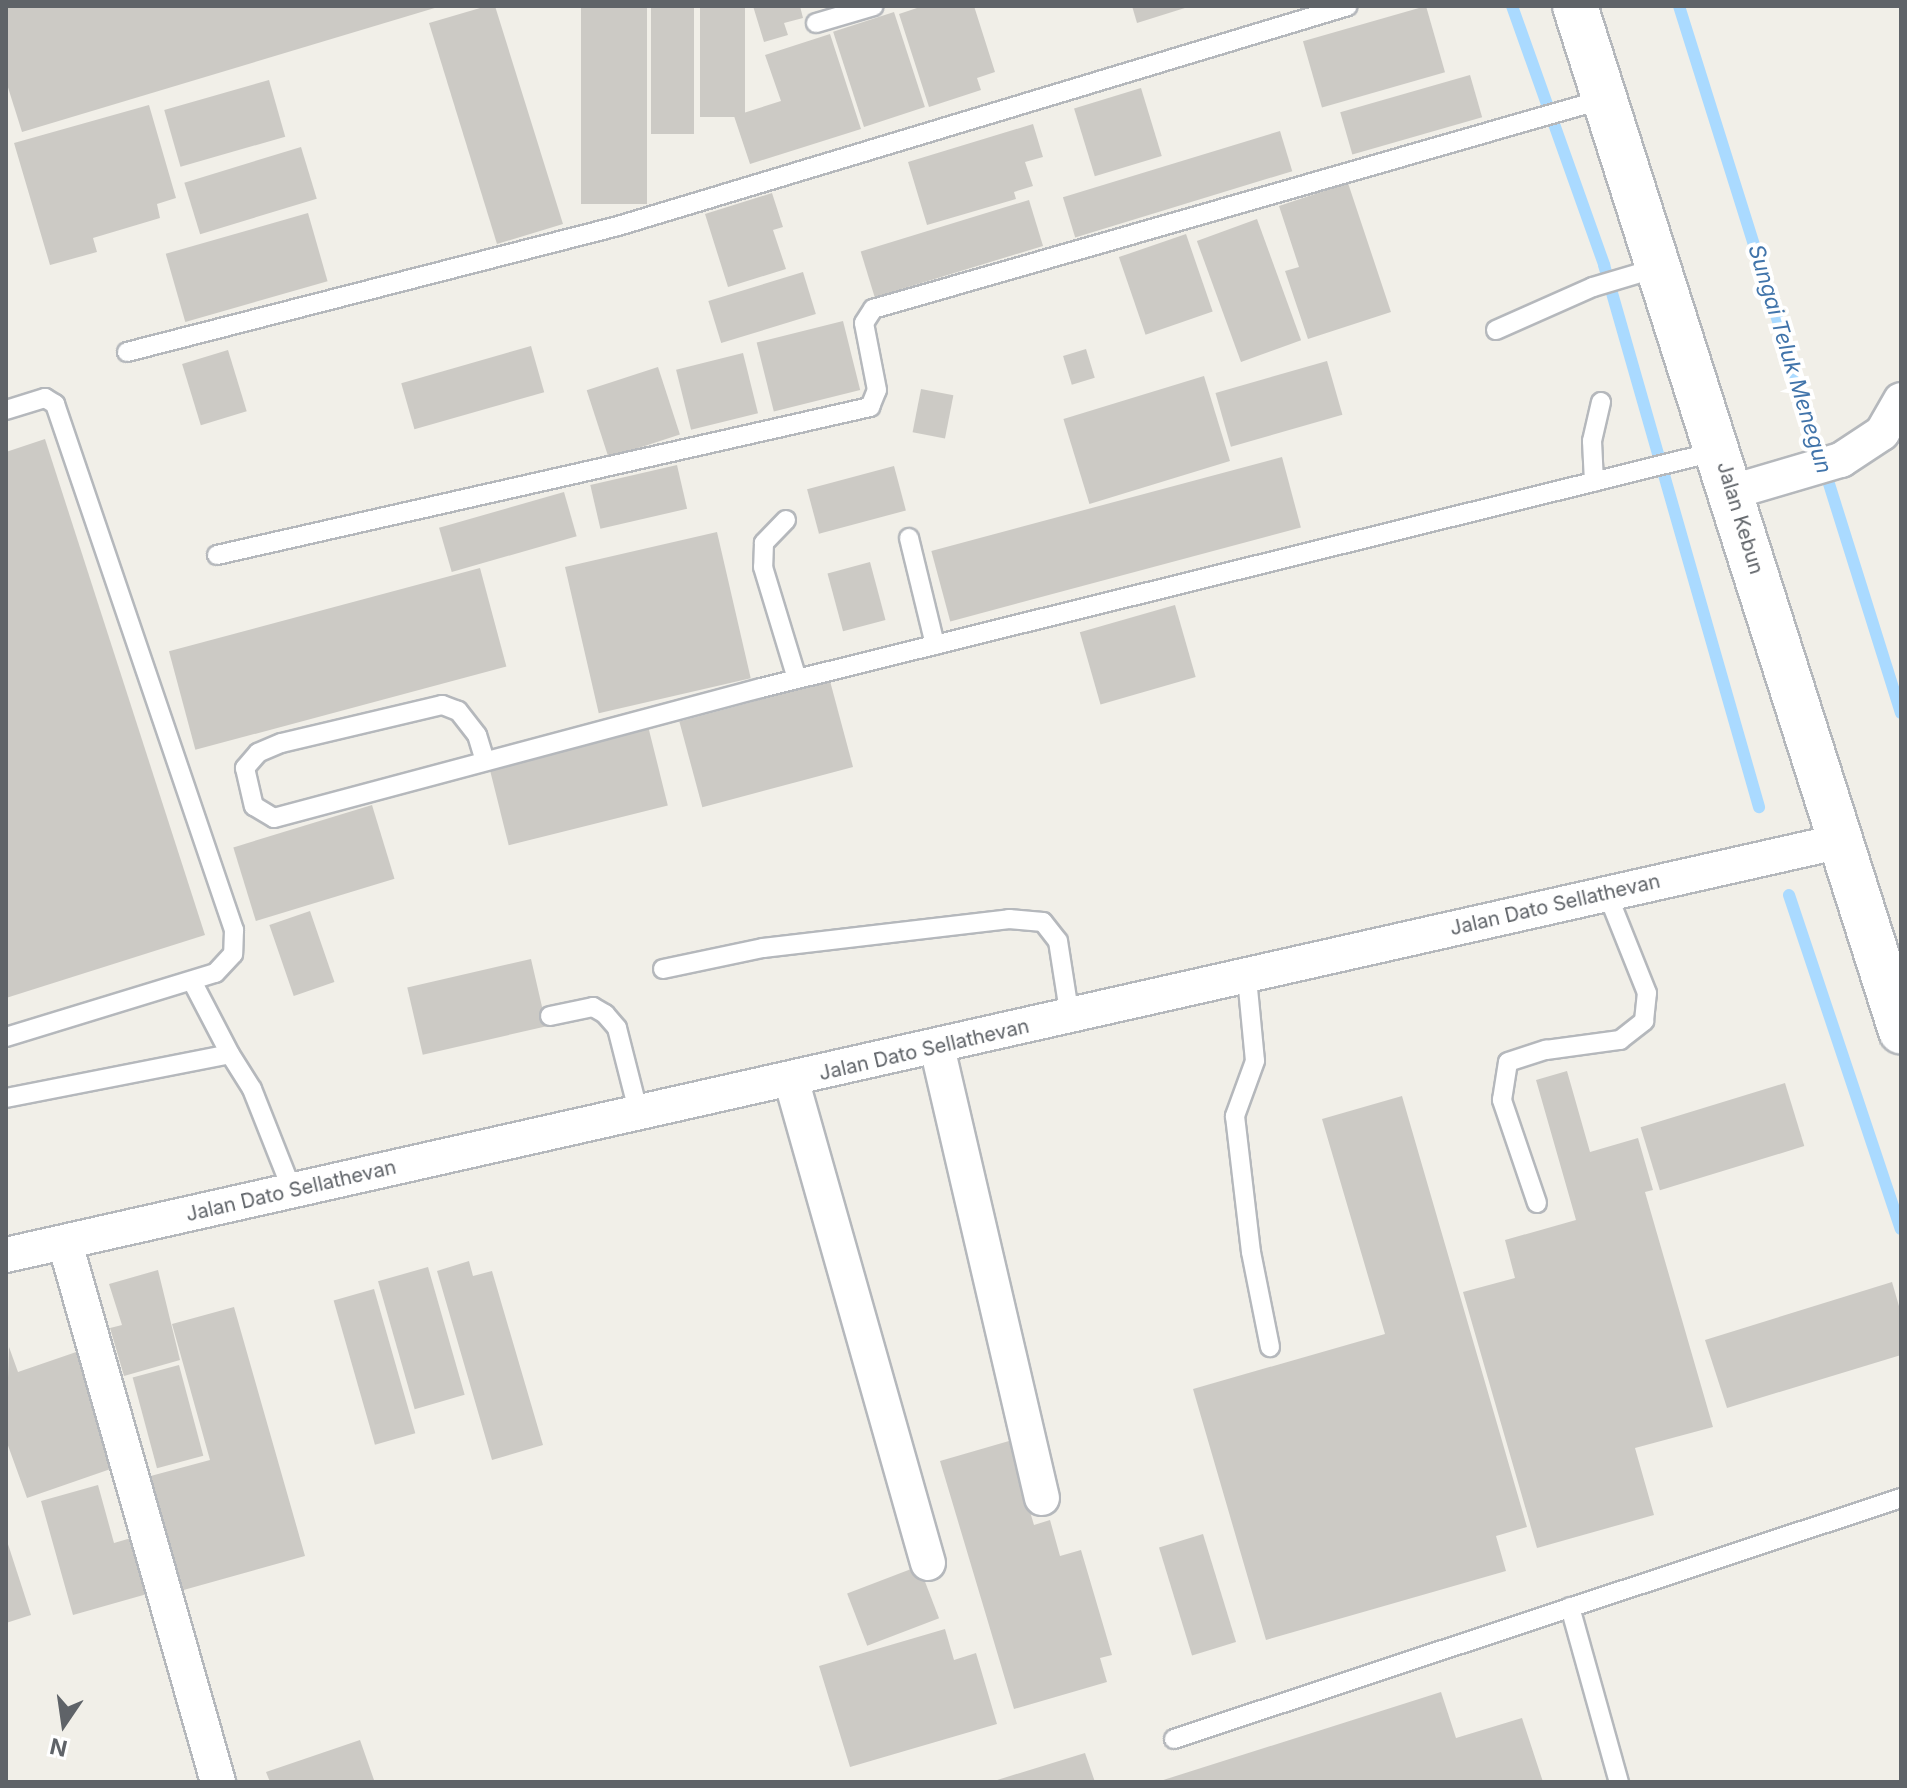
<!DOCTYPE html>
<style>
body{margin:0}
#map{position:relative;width:1907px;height:1788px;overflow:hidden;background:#f1efe8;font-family:Inter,sans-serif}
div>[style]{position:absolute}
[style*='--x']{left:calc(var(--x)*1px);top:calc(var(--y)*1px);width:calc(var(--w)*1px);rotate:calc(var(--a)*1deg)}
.stream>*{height:12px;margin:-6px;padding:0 6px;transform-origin:6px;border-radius:6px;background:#aadaff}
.building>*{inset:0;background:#cccac5;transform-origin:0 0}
.roads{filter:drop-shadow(2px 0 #b5b8bc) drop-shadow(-2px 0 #b5b8bc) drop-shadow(0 2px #b5b8bc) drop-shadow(0 -2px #b5b8bc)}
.lane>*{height:18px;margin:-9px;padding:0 9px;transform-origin:9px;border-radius:9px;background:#fff}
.street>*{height:34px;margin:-17px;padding:0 17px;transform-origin:17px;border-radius:17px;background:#fff}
.secondary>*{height:44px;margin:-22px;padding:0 22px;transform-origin:22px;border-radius:22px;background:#fff}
span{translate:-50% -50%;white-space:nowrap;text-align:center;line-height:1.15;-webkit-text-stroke:8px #fff;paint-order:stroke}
.street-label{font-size:20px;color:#5f6368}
.water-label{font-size:22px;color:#4174aa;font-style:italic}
.frame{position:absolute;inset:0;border:8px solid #5f6368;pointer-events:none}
.north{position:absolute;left:24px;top:1684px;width:80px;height:80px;-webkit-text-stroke:6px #fff;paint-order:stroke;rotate:193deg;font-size:22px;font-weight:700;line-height:32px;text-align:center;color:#5f6368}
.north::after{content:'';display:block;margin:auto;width:28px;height:36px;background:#5f6368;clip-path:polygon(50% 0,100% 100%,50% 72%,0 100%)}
</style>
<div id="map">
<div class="stream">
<i style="--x:1512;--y:6;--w:275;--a:70.4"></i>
<i style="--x:1604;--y:265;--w:564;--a:74.04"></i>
<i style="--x:1679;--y:6;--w:741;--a:72.57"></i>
<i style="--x:1789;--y:895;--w:352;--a:71.5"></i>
</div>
<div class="building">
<i style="clip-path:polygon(6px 6px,438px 6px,438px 7px,22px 132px,6px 81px)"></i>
<i style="clip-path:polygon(487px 6px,495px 6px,563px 224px,497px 244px,429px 23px)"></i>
<i style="left:581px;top:6px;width:66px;height:198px"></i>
<i style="left:651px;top:6px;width:43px;height:128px"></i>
<i style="left:700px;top:6px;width:45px;height:111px"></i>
<i style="clip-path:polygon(753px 6px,800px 6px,803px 18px,784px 23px,788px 35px,764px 42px)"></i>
<i style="clip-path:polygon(923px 6px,974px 6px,995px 72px,977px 78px,981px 90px,929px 107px,899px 14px)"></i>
<i style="clip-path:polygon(1132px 6px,1188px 6px,1188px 7px,1137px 23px)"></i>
<i style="left:1426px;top:6px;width:69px;height:128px;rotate:74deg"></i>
<i style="left:894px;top:12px;width:100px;height:64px;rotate:72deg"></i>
<i style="clip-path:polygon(830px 34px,861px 129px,750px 164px,734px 116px,781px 101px,765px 55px)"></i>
<i style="left:1470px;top:75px;width:44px;height:135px;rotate:74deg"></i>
<i style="left:269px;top:80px;width:59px;height:109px;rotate:74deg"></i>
<i style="left:1141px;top:88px;width:71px;height:70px;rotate:73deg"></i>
<i style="clip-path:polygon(149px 105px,176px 198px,157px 204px,160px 218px,93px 238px,97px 252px,50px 265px,14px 143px)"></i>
<i style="clip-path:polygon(1033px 124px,1043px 157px,1025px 162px,1033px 186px,1014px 192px,1016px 199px,927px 225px,908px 162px)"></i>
<i style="left:1280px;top:131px;width:42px;height:227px;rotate:73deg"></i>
<i style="left:301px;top:147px;width:54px;height:122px;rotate:73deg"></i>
<i style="clip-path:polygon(1348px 183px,1391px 312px,1308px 339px,1285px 271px,1299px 267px,1279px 206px)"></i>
<i style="clip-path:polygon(772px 193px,783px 227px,773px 230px,786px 269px,728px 287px,705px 214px)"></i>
<i style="left:1029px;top:200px;width:48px;height:176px;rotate:73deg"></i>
<i style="left:308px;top:213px;width:71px;height:148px;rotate:74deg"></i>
<i style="left:1257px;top:219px;width:129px;height:64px;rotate:70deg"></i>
<i style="left:1186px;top:234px;width:82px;height:71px;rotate:71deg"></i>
<i style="left:803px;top:272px;width:44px;height:99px;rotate:73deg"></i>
<i style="left:843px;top:321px;width:71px;height:89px;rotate:76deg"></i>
<i style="left:531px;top:346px;width:48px;height:135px;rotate:74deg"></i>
<i style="left:1086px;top:349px;width:30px;height:24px;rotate:73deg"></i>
<i style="left:228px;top:350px;width:64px;height:48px;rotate:73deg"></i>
<i style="left:743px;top:353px;width:62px;height:69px;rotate:76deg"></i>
<i style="left:1327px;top:361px;width:56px;height:116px;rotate:74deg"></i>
<i style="left:658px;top:367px;width:71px;height:75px;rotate:72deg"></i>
<i style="left:1204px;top:376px;width:89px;height:147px;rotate:73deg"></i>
<i style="left:921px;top:389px;width:33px;height:44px;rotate:11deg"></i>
<i style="clip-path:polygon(45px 439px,205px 935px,6px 998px,6px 452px)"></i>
<i style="left:1282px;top:457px;width:73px;height:363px;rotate:75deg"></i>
<i style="left:677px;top:465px;width:45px;height:89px;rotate:77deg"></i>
<i style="left:894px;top:466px;width:46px;height:90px;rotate:75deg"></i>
<i style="left:564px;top:492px;width:46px;height:130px;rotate:74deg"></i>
<i style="left:717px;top:532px;width:150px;height:156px;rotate:77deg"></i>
<i style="left:870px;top:562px;width:60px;height:44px;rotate:75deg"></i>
<i style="left:480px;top:568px;width:102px;height:322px;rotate:75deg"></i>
<i style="left:1175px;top:605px;width:75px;height:99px;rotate:74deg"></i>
<i style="left:830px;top:681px;width:89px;height:156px;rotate:75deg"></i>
<i style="left:648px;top:726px;width:82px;height:164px;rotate:76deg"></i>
<i style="left:372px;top:805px;width:77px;height:145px;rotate:73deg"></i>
<i style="left:310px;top:911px;width:75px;height:43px;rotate:71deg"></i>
<i style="left:531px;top:959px;width:69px;height:127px;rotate:77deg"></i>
<i style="clip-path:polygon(1567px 1071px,1590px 1152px,1638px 1138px,1653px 1190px,1645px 1192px,1713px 1427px,1635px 1448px,1654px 1515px,1537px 1548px,1463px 1292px,1515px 1278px,1505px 1240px,1576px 1220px,1536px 1080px)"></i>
<i style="left:1785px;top:1083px;width:66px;height:151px;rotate:73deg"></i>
<i style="clip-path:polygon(1402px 1096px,1527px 1527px,1496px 1536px,1506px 1571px,1266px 1640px,1193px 1389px,1385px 1334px,1322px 1119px)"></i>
<i style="clip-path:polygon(469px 1261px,473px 1276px,492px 1271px,543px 1445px,492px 1460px,437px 1271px)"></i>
<i style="left:428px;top:1267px;width:133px;height:52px;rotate:74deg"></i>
<i style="clip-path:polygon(158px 1270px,180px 1360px,124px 1376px,110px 1328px,122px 1325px,109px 1284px)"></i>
<i style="clip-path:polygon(1892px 1282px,1901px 1313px,1901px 1355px,1727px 1408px,1705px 1340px)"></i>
<i style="left:374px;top:1289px;width:150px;height:42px;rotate:74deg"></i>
<i style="clip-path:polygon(234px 1307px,305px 1556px,180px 1591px,147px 1477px,210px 1460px,172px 1324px)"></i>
<i style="clip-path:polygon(9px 1347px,18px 1372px,85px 1349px,125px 1464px,27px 1498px,6px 1440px)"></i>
<i style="left:179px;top:1365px;width:94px;height:48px;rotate:75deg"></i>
<i style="clip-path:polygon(1009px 1441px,1034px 1525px,1050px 1520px,1060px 1556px,1081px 1550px,1112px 1655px,1100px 1658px,1107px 1682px,1014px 1709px,940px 1461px)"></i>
<i style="clip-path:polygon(98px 1485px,114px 1543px,138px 1536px,154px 1592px,73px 1615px,41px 1501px)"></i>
<i style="left:1203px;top:1534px;width:113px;height:46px;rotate:73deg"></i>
<i style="clip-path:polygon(6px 1538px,31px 1615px,6px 1623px)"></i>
<i style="left:919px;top:1566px;width:56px;height:77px;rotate:69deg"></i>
<i style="clip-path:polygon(945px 1629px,954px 1660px,976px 1653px,997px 1724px,850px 1767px,819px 1666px)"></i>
<i style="clip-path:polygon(1441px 1692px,1456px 1738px,1522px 1718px,1543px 1782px,1157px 1782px)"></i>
<i style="clip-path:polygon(360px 1740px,374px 1780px,270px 1782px,266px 1772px)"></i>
<i style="clip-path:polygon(1085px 1753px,1095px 1782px,994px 1782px,994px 1781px)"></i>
</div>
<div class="roads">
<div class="lane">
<i style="--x:816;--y:23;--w:60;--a:-16.3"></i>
<i style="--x:1496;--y:330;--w:106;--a:-23.9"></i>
<i style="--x:1593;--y:287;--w:67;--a:-16.5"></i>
<i style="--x:127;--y:352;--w:507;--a:-14.39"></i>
<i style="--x:618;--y:226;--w:762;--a:-16.77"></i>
<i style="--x:6;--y:410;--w:41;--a:-17.1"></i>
<i style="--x:45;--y:398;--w:12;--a:31"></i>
<i style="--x:55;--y:404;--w:556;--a:71.21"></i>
<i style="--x:234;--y:930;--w:24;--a:92"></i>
<i style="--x:233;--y:954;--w:26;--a:133"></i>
<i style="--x:215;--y:973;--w:219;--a:163"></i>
<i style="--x:1594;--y:482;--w:41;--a:-92.8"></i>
<i style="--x:1592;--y:441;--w:40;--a:-77"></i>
<i style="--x:786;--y:520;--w:32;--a:134"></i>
<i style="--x:764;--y:543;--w:24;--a:92"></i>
<i style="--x:763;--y:567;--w:117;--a:73.1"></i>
<i style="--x:909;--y:538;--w:110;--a:76.3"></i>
<i style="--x:217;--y:555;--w:670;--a:-12.77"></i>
<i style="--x:870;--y:407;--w:18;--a:-68"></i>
<i style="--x:877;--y:390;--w:68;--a:-101"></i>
<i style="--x:864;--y:323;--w:17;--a:-57"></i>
<i style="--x:873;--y:309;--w:761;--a:-16.03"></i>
<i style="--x:485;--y:761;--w:27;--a:-107"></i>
<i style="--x:477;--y:735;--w:31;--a:-128"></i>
<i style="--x:458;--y:711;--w:17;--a:-159"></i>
<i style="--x:442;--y:705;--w:165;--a:166.7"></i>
<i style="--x:281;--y:743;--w:25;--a:157"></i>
<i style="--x:258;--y:753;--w:20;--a:131"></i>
<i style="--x:245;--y:768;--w:39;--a:77"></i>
<i style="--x:254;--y:806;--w:23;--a:31"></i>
<i style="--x:274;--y:818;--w:504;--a:-14.95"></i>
<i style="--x:761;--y:688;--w:986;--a:-13.91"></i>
<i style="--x:663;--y:969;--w:102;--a:-11.9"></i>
<i style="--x:763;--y:948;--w:248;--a:-6.7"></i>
<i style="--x:1009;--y:919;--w:34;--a:5"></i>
<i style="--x:1043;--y:922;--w:24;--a:52"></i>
<i style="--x:1058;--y:941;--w:78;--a:81.1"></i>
<i style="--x:1247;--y:978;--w:83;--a:84.5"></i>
<i style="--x:1255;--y:1061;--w:59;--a:110"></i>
<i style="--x:1235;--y:1116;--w:137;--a:83.3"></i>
<i style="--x:1251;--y:1252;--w:97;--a:78.7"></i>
<i style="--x:193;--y:983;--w:80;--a:62.5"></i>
<i style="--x:550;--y:1016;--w:44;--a:-11.8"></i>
<i style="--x:593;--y:1007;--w:14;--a:30"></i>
<i style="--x:605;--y:1014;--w:18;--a:49"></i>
<i style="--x:617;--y:1028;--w:89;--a:75.7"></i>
<i style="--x:6;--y:1098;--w:228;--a:-11.1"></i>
<i style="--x:230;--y:1054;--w:41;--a:57.8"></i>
<i style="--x:252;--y:1089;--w:109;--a:68.4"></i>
<i style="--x:1537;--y:1203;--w:109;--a:-108.8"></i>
<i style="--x:1502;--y:1100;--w:38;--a:-81"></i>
<i style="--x:1508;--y:1062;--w:40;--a:-18"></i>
<i style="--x:1546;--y:1050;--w:75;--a:-7.7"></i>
<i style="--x:1620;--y:1040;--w:31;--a:-38"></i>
<i style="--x:1644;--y:1021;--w:28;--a:-84"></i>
<i style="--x:1647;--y:993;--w:108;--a:-111.8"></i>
<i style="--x:1570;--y:1607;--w:182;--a:74.4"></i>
<i style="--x:1174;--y:1739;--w:766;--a:-18.34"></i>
</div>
<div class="street">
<i style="--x:1732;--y:492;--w:114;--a:-16.4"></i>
<i style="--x:1841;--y:460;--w:49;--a:-33.4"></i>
<i style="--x:1882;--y:433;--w:38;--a:-60"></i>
<i style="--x:937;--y:1047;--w:463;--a:76.9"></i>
<i style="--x:791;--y:1079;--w:503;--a:74.2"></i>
<i style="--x:65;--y:1243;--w:560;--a:74.15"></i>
<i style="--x:6;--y:1255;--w:1881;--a:-12.71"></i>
</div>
<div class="secondary">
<i style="--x:1575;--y:6;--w:1076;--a:72.36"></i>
</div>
</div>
<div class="street-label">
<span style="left:1740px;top:518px;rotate:73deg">Jalan Kebun</span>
<span style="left:1555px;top:905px;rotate:-13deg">Jalan Dato Sellathevan</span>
<span style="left:924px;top:1050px;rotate:-13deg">Jalan Dato Sellathevan</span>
<span style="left:291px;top:1191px;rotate:-13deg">Jalan Dato Sellathevan</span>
</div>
<div class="water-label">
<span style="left:1790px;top:359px;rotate:73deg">Sungai Teluk Menegun</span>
</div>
<div class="frame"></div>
<div class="north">N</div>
</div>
